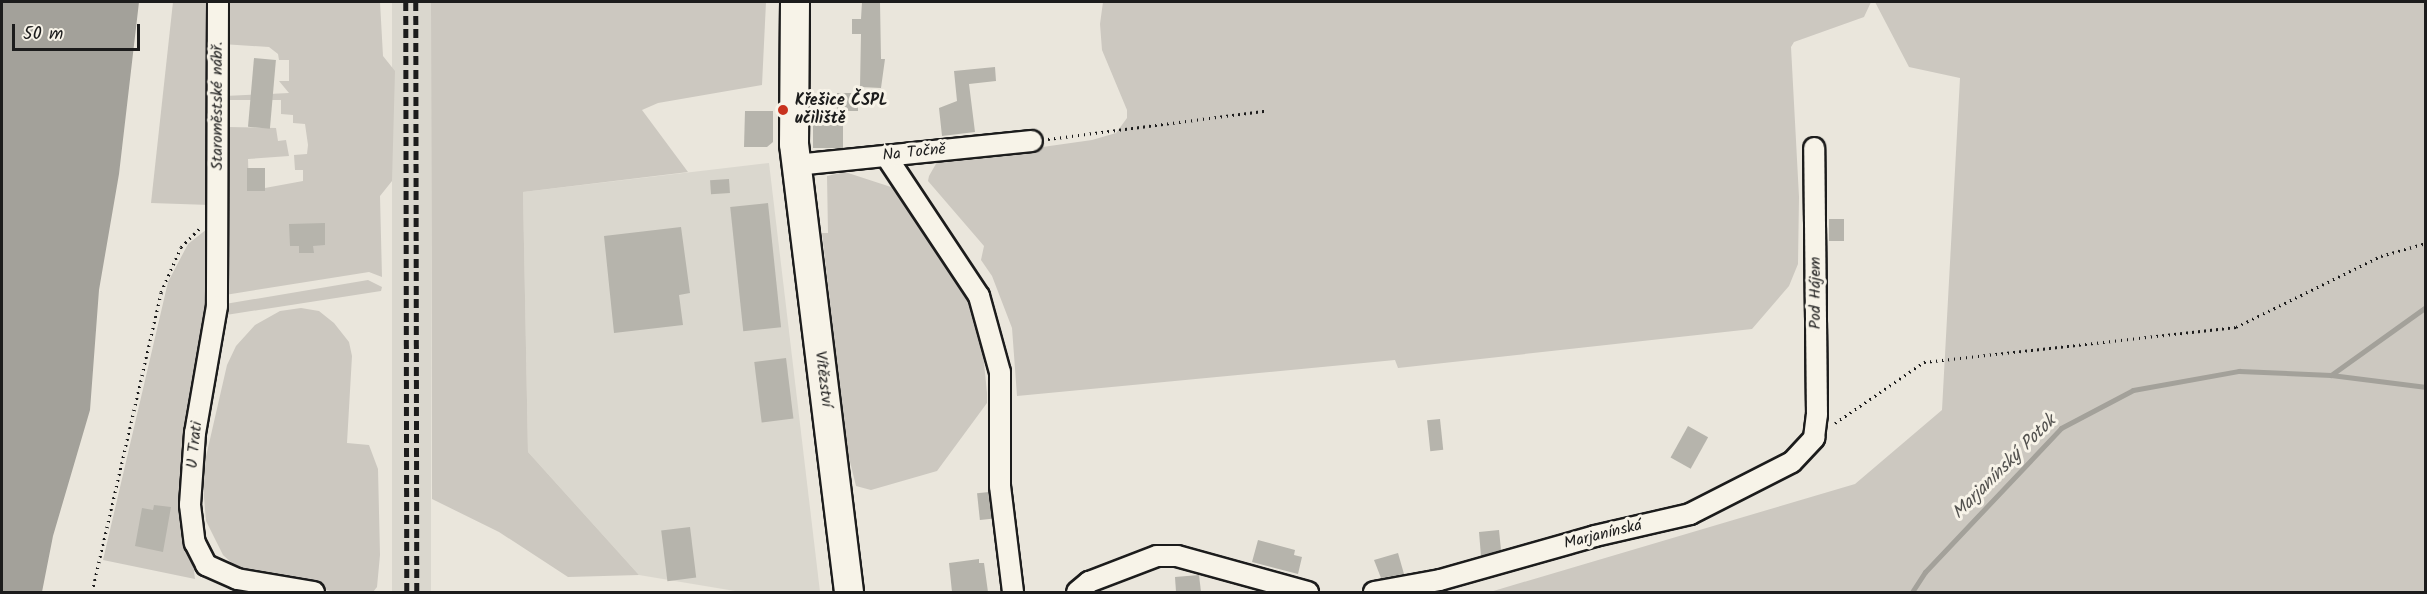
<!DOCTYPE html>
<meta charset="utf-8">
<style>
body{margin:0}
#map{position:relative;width:2427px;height:594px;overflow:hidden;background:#eae6dc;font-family:Kalam,sans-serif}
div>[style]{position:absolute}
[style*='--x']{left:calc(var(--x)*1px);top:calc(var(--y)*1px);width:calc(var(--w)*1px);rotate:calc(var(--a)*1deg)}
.built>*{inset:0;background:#dad7ce;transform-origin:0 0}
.green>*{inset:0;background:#ccc8c0}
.water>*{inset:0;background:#a3a19a}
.stream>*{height:5px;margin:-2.5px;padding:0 2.5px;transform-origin:2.5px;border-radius:2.5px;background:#a3a19a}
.building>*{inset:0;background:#b6b4ac;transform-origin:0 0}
.path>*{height:3px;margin-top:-1.5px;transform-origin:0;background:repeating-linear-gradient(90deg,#1c1c1c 0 1.5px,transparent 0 6px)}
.roads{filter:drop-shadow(2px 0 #1c1c1c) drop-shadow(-2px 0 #1c1c1c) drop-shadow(0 2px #1c1c1c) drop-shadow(0 -2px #1c1c1c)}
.street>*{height:20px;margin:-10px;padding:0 10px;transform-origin:10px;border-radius:10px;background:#f7f3e8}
.secondary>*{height:28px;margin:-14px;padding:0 14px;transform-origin:14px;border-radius:14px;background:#f7f3e8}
.rail>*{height:4.5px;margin-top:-2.25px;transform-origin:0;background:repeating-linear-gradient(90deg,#1c1c1c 0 9px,transparent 0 13.5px)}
.dots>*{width:16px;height:16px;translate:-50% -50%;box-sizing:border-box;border:3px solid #f7f3e8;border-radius:50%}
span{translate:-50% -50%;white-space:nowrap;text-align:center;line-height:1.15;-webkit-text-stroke:6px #f7f3e8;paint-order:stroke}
.poi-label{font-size:16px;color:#1c1c1c;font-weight:700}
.left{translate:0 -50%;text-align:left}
.street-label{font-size:16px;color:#1c1c1c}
.water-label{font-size:18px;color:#52514e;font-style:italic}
.frame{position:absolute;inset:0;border:3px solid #1c1c1c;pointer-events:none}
.scale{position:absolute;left:12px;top:24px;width:128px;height:27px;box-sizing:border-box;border:3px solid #1c1c1c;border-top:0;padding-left:8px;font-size:18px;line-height:21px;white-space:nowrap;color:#1c1c1c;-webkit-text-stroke:4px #f7f3e8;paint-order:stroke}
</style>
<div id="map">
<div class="built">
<i style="left:392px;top:2px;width:39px;height:590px"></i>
<i style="clip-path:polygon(769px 163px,820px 592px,741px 592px,639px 575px,528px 452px,523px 192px)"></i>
</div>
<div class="green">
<i style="clip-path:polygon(173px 2px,212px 2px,210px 205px,151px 203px)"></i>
<i style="clip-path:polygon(223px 2px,380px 2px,383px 56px,395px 71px,392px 181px,380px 196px,382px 277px,369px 272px,225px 295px,226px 127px,276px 128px,278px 141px,286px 140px,289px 156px,248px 159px,249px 191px,303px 181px,303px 170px,295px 170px,294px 155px,307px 154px,308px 145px,305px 124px,293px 123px,293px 115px,281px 114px,281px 100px,225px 100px,225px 96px,289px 93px,279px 81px,289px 81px,289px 60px,279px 60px,278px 54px,269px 47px,222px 44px)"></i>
<i style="clip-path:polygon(431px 2px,766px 2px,762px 85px,658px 103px,642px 110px,688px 172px,523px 192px,528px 452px,639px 575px,568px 577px,499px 532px,432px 499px)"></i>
<i style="clip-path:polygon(1103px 2px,1871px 2px,1864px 17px,1794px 42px,1791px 47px,1799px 197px,1798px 264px,1789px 286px,1752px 329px,1398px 368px,1395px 360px,1017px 396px,1012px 328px,992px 276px,981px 260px,984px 246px,928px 181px,929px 176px,937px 162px,1092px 140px,1116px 133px,1127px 118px,1127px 110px,1102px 50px,1100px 24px)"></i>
<i style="clip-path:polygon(1875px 2px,2425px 2px,2425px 592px,1490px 592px,1855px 484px,1942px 410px,1960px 78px,1909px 67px)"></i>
<i style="clip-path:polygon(845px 172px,891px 187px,907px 197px,967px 285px,981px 333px,987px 393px,987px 403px,937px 471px,871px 490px,856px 486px,847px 450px,822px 233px,828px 233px,827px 176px)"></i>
<i style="clip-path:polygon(212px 225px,215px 295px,185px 429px,183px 483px,195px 579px,103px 560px,168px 282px,188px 244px)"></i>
<i style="clip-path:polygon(368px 280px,382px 287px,381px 291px,226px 315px,225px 304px)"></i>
<i style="clip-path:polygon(301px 308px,319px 311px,334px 323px,349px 342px,352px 356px,347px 443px,369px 445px,378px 469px,380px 555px,377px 587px,373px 592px,338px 592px,279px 583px,234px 565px,223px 555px,206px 521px,202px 474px,227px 365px,236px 346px,255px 325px,280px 311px)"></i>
</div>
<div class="water">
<i style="clip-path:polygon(2px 2px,139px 2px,119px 174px,99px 290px,90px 410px,53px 536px,42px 592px,2px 592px)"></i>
</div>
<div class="stream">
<i style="--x:2331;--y:375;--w:117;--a:-35.6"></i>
<i style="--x:1912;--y:592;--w:24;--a:-57"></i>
<i style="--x:1925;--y:572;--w:198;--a:-46.6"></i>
<i style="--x:2061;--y:428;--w:81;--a:-27.8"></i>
<i style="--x:2133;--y:390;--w:108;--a:-10.2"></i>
<i style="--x:2239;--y:371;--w:92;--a:2.5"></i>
<i style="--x:2331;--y:375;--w:96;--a:7.2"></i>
</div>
<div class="building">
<i style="clip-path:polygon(862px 2px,880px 2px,881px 59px,885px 59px,881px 88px,860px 87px,861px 34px,852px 34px,852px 19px,861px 19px)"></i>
<i style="left:254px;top:58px;width:22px;height:69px;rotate:5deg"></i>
<i style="clip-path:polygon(995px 67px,996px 81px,969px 84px,975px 132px,942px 136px,939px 108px,957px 101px,954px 71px)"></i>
<i style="left:837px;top:93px;width:21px;height:18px"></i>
<i style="clip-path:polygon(745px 111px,773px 111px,773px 142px,767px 147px,744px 147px)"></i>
<i style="left:813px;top:118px;width:30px;height:30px"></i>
<i style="left:247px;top:168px;width:18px;height:23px"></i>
<i style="left:729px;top:179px;width:14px;height:19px;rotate:86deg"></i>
<i style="left:768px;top:203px;width:125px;height:38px;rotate:84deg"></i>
<i style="left:1829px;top:219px;width:15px;height:22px"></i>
<i style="clip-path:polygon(325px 223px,325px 245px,313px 246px,314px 253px,299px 253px,299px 246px,290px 246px,289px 224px)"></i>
<i style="clip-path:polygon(681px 227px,690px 293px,679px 295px,683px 325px,614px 333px,604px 236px)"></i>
<i style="left:786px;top:358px;width:61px;height:32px;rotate:83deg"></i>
<i style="left:1440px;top:419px;width:31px;height:13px;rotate:84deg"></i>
<i style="left:1688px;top:426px;width:23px;height:36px;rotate:29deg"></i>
<i style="left:989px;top:492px;width:27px;height:12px;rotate:84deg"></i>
<i style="clip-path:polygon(154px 505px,171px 507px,163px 552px,135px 546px,142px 508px,153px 510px)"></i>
<i style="left:690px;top:527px;width:51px;height:29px;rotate:83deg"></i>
<i style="clip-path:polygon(1499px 530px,1501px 550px,1481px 556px,1479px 532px)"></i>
<i style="clip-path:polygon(1258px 540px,1295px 550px,1294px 555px,1302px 557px,1298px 574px,1252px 562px)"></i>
<i style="clip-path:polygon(1398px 553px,1404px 574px,1381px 578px,1374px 560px)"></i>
<i style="clip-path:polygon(979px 559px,979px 563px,984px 563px,988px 592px,952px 592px,949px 563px)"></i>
<i style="clip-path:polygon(1199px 575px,1201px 592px,1176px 592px,1175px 577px)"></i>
</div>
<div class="path">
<i style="--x:1048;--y:139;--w:219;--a:-7.4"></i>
<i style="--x:1835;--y:423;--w:108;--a:-34.4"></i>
<i style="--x:1924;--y:362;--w:314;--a:-6.4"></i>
<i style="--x:2236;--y:327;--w:161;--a:-26.1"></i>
<i style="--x:2381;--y:256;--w:47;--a:-16.1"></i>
<i style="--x:92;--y:592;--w:308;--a:-77"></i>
<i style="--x:161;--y:292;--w:49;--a:-66"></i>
<i style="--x:181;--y:247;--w:27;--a:-45"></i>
</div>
<div class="roads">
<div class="street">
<i style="--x:218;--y:2;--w:304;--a:90.2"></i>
<i style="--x:217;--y:306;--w:129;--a:99.8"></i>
<i style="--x:195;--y:433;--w:72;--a:94"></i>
<i style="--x:190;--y:505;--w:38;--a:83"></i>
<i style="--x:195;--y:543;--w:25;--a:63"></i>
<i style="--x:206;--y:565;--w:34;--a:24"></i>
<i style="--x:237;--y:579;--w:78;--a:9.6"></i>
<i style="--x:886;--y:156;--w:168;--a:56.4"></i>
<i style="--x:979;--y:296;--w:79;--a:74.6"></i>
<i style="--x:1000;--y:372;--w:114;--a:90"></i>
<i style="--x:1000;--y:486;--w:107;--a:83"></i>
<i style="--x:796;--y:165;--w:237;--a:-5.8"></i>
<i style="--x:1077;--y:592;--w:16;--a:-40"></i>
<i style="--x:1089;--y:582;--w:73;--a:-20.9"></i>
<i style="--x:1157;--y:556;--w:20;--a:0"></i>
<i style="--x:1177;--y:556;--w:136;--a:15.4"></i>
<i style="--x:1374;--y:592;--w:67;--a:-10.3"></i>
<i style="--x:1440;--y:580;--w:161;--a:-15.8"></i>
<i style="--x:1595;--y:536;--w:98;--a:-13"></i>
<i style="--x:1690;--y:514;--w:114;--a:-27"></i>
<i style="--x:1792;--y:462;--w:33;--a:-47"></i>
<i style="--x:1814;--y:438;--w:23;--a:-83"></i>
<i style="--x:1817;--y:415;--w:267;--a:-90.6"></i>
</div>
<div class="secondary">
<i style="--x:795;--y:2;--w:142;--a:90.4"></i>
<i style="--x:794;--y:144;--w:451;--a:83"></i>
</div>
</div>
<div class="rail">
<i style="--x:406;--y:2;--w:590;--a:89.9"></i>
<i style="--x:416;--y:2;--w:590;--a:89.9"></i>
</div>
<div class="dots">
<i style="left:783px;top:110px;background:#c8321e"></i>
</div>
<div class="poi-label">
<span class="left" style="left:795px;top:110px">Křešice ČSPL<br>učiliště</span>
</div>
<div class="street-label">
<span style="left:218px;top:106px;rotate:-90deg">Staroměstské nábř.</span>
<span style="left:914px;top:153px;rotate:-6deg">Na Točně</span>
<span style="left:1816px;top:293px;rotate:-90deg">Pod Hájem</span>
<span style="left:823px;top:379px;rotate:83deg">Vítězství</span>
<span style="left:195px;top:445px;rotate:-84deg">U Trati</span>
<span style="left:1603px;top:535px;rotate:-14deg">Marjanínská</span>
</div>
<div class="water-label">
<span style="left:2005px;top:468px;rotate:-45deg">Marjanínský Potok</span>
</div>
<div class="frame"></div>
<div class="scale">50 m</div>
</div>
